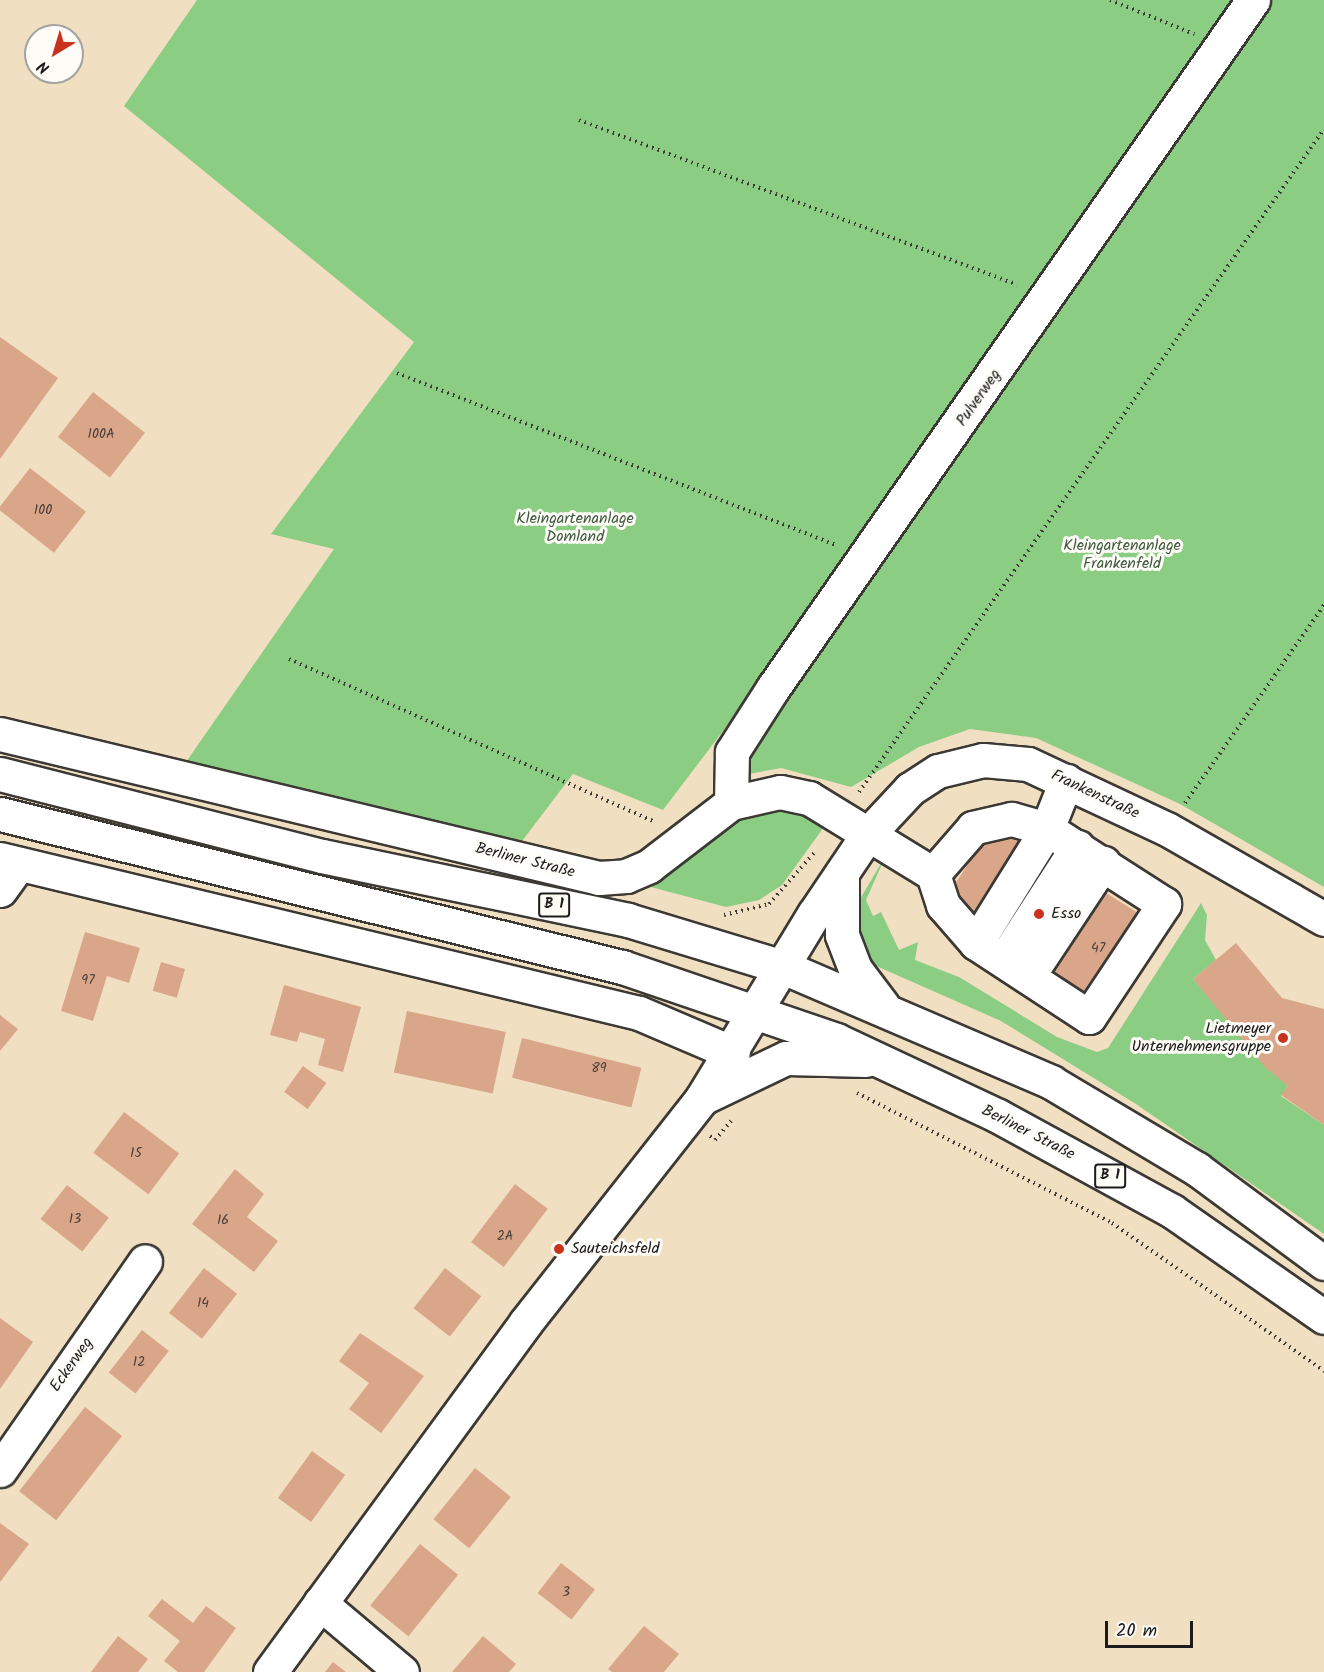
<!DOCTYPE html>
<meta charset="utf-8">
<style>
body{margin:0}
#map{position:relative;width:1324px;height:1672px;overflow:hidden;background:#f1dfc1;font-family:Kalam,sans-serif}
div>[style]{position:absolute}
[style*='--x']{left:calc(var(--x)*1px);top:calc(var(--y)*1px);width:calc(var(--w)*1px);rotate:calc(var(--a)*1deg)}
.green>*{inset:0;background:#8ccd84}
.building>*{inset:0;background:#daa68a;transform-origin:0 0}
.path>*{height:4px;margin-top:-2px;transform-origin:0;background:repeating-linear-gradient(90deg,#3c3935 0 1.5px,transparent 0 6px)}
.roads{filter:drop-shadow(2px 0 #3c3935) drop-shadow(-2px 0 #3c3935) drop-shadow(0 2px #3c3935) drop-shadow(0 -2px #3c3935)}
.minor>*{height:33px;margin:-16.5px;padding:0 16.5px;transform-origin:16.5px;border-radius:16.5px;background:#fff}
.major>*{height:33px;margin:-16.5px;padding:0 16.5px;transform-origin:16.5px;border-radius:16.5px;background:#fff}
.dots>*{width:16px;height:16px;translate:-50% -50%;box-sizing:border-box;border:3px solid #fdfcf7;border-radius:50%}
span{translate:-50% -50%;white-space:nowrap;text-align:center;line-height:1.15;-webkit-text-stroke:6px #fdfcf7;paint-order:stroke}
.number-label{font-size:14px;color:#4c3e38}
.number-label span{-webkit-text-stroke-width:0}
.shield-label span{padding:2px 4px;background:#fdfcf7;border:2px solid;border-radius:4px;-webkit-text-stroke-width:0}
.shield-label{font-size:15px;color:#1c1c1c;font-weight:700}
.street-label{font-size:16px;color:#1c1c1c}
.park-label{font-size:16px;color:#435a40}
.poi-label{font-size:16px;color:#1c1c1c}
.left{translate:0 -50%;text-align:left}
.right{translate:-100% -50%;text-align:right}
.north{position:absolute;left:24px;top:24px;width:60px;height:60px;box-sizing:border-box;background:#fdfcf7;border:2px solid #a3a29f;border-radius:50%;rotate:218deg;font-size:16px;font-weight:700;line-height:24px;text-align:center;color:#1c1c1c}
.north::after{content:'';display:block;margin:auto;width:21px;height:27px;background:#c8321e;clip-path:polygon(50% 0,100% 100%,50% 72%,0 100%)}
.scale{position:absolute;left:1105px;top:1621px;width:88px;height:27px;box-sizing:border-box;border:3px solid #1c1c1c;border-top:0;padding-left:8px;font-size:18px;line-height:21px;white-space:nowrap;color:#1c1c1c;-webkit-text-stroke:4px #fdfcf7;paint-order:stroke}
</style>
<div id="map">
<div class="green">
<i style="clip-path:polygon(197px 0,1238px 0,770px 669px,663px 810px,573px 774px,519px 845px,186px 762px,334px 549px,271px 534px,414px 342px,124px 106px)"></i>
<i style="clip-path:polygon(1264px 0,1324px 0,1324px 887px,1180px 804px,1036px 738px,970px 729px,919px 747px,851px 787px,781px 768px,749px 774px,739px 755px)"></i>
<i style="clip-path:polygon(760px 806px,804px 810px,824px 827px,782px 885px,759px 900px,726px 907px,636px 883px,720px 820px)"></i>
<i style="clip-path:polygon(886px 855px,866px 900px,873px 916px,881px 912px,899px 950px,918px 942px,915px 960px,959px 977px,1057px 1037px,1097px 1052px,1108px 1048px,1201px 903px,1207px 915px,1205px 940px,1216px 960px,1193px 979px,1288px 1086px,1281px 1096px,1324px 1125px,1324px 1234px,1136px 1104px,1001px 1021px,874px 965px,862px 954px,853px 911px)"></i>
</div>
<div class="building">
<i style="clip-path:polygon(0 337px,58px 378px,0 459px)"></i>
<i style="left:93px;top:392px;width:66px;height:57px;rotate:38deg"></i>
<i style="left:30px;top:468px;width:71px;height:52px;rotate:38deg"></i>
<i style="clip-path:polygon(1013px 834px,1146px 918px,1143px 923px,1164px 937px,1116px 1008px,1095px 994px,1091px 999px,964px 914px,956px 882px,984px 841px)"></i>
<i style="clip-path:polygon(85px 932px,140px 948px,129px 983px,107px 976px,93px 1021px,61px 1011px)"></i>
<i style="clip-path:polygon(1236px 943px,1282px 998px,1324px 1009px,1324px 1125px,1281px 1095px,1288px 1086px,1265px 1067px,1193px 979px)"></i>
<i style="left:161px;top:962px;width:25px;height:30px;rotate:16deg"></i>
<i style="clip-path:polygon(284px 985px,361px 1007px,343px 1072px,318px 1065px,325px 1039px,300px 1032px,297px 1042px,270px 1035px)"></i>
<i style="left:407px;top:1011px;width:101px;height:63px;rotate:12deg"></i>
<i style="clip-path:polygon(0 1015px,18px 1029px,0 1051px)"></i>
<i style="left:522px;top:1038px;width:123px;height:41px;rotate:14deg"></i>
<i style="left:303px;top:1066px;width:29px;height:32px;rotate:36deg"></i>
<i style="left:124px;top:1112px;width:69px;height:51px;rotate:37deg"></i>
<i style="clip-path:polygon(235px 1169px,264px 1194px,247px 1217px,278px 1241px,254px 1272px,192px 1224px)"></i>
<i style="left:515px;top:1184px;width:41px;height:73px;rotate:37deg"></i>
<i style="left:67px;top:1185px;width:53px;height:43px;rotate:38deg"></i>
<i style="left:204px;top:1268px;width:42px;height:57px;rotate:38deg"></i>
<i style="left:445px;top:1268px;width:46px;height:51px;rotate:38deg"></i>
<i style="clip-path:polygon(0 1318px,33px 1342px,0 1389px)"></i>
<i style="left:142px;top:1330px;width:34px;height:54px;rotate:38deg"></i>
<i style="clip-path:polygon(360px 1333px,424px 1376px,381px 1433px,349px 1409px,369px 1383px,339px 1361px)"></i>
<i style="left:85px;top:1407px;width:47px;height:107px;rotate:38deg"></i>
<i style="left:312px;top:1451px;width:41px;height:58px;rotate:36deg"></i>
<i style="left:475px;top:1468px;width:46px;height:66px;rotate:39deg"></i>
<i style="clip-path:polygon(0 1523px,29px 1544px,0 1582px)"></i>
<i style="left:420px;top:1544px;width:49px;height:79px;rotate:39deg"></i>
<i style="left:561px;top:1563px;width:43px;height:38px;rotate:38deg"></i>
<i style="clip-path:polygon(162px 1599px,193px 1623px,206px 1606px,236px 1628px,204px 1672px,178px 1672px,164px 1661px,180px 1641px,148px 1616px)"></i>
<i style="clip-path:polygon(644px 1626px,679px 1654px,664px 1672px,612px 1672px,608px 1669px)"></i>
<i style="clip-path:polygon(118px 1636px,148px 1659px,138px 1672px,91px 1672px)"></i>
<i style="clip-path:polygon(483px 1636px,516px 1664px,509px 1672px,452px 1672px)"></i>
<i style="clip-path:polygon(333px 1662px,346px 1672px,325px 1672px)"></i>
</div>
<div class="path">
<i style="--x:1110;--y:0;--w:91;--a:22"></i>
<i style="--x:579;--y:120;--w:468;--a:20.6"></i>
<i style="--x:397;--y:373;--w:471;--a:21.4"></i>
<i style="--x:289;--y:659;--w:401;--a:24"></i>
<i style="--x:859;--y:792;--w:810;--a:-54.96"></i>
<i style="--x:1185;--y:803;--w:242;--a:-54.9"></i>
<i style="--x:724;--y:915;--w:46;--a:-13.7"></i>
<i style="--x:769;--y:904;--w:68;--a:-48.6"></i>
<i style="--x:857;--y:1093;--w:286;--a:27"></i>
<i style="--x:1112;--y:1223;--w:259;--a:34.9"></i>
<i style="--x:710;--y:1136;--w:6;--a:39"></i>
<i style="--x:715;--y:1140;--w:25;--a:-50"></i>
</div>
<div class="roads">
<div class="minor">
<i style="--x:0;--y:734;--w:616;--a:13.52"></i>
<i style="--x:599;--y:878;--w:27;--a:-4"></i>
<i style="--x:626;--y:876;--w:25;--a:-23"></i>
<i style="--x:649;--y:866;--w:103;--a:-37.5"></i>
<i style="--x:731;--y:803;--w:50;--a:-12.7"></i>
<i style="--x:780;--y:792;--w:30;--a:12"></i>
<i style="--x:809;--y:798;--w:145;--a:31.5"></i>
<i style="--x:933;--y:874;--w:33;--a:72"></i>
<i style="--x:943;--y:905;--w:50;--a:49"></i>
<i style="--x:976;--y:943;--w:135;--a:33.2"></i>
<i style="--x:1089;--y:1017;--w:136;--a:-56.4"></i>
<i style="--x:1164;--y:904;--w:139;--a:-147.3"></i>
<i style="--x:1047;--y:829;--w:37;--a:-164"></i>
<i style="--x:1011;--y:819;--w:39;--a:167"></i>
<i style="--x:973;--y:828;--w:61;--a:131"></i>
<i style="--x:731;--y:803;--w:51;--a:-88.9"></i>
<i style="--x:732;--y:752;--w:76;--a:-57.4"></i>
<i style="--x:773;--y:688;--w:839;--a:-55.1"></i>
<i style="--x:0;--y:859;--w:657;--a:13.55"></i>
<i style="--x:639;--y:1013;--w:102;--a:23.1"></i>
<i style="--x:0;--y:890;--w:32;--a:-54"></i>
<i style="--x:976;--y:943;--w:134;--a:-58.1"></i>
<i style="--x:1047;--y:829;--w:52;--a:-68.4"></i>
<i style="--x:1004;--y:960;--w:135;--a:-57.1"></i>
<i style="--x:1028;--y:976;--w:136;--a:-56.4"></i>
<i style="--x:0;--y:1470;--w:254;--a:-55.2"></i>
<i style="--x:320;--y:1603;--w:107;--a:40.1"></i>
<i style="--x:270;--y:1672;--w:434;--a:-53.8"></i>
<i style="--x:526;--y:1322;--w:285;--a:-51.8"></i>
<i style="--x:702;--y:1098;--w:215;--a:-58.7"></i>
<i style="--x:814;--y:914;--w:97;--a:-56"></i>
<i style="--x:868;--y:834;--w:62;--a:-47"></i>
<i style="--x:910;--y:789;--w:33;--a:-33"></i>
<i style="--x:938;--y:771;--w:46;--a:-13.7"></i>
<i style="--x:983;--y:760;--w:45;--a:5.1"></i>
<i style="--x:1028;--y:764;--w:153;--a:25.1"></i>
<i style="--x:1167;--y:829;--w:181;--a:29.8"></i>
</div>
<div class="major">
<i style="--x:0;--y:774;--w:332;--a:14.3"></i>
<i style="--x:322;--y:856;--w:313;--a:11.8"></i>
<i style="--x:628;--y:920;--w:162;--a:16.9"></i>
<i style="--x:783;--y:967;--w:292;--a:23.2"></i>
<i style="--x:1051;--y:1082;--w:170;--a:30.8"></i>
<i style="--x:1197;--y:1169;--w:158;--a:36.5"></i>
<i style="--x:0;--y:814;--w:641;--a:13.82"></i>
<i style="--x:622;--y:967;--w:226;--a:18.8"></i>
<i style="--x:836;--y:1040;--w:179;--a:25.1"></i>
<i style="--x:998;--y:1116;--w:198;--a:28.6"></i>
<i style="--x:1172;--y:1211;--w:185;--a:34.9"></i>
<i style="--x:842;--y:873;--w:62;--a:90"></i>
<i style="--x:842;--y:935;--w:36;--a:69"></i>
<i style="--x:855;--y:969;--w:46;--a:52.9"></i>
<i style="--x:702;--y:1098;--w:93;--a:-25.5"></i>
<i style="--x:786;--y:1058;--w:80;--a:1.4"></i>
</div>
</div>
<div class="dots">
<i style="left:1039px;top:914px;background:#c8321e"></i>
<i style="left:1283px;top:1038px;background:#c8321e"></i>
<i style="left:559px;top:1249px;background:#c8321e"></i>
</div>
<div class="number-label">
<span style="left:101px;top:434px">100A</span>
<span style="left:43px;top:510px">100</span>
<span style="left:1098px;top:948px">47</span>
<span style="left:88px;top:980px">97</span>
<span style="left:599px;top:1068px">89</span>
<span style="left:136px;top:1153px">15</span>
<span style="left:75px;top:1219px">13</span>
<span style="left:223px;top:1220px">16</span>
<span style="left:505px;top:1236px">2A</span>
<span style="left:203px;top:1303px">14</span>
<span style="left:139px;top:1362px">12</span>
<span style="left:566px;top:1592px">3</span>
</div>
<div class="shield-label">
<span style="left:554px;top:905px">B 1</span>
<span style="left:1110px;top:1176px">B 1</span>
</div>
<div class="street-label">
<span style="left:979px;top:398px;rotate:-55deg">Pulverweg</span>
<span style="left:1095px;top:795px;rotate:25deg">Frankenstraße</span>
<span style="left:525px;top:861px;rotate:14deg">Berliner Straße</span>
<span style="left:1028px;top:1133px;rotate:27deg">Berliner Straße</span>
<span style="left:72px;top:1365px;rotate:-55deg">Eckerweg</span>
</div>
<div class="park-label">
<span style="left:575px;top:528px">Kleingartenanlage<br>Domland</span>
<span style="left:1122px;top:555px">Kleingartenanlage<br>Frankenfeld</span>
</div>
<div class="poi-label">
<span class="left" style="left:1051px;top:914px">Esso</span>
<span class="right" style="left:1271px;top:1038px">Lietmeyer<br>Unternehmensgruppe</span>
<span class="left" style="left:571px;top:1249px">Sauteichsfeld</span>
</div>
<div class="north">N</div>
<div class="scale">20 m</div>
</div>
